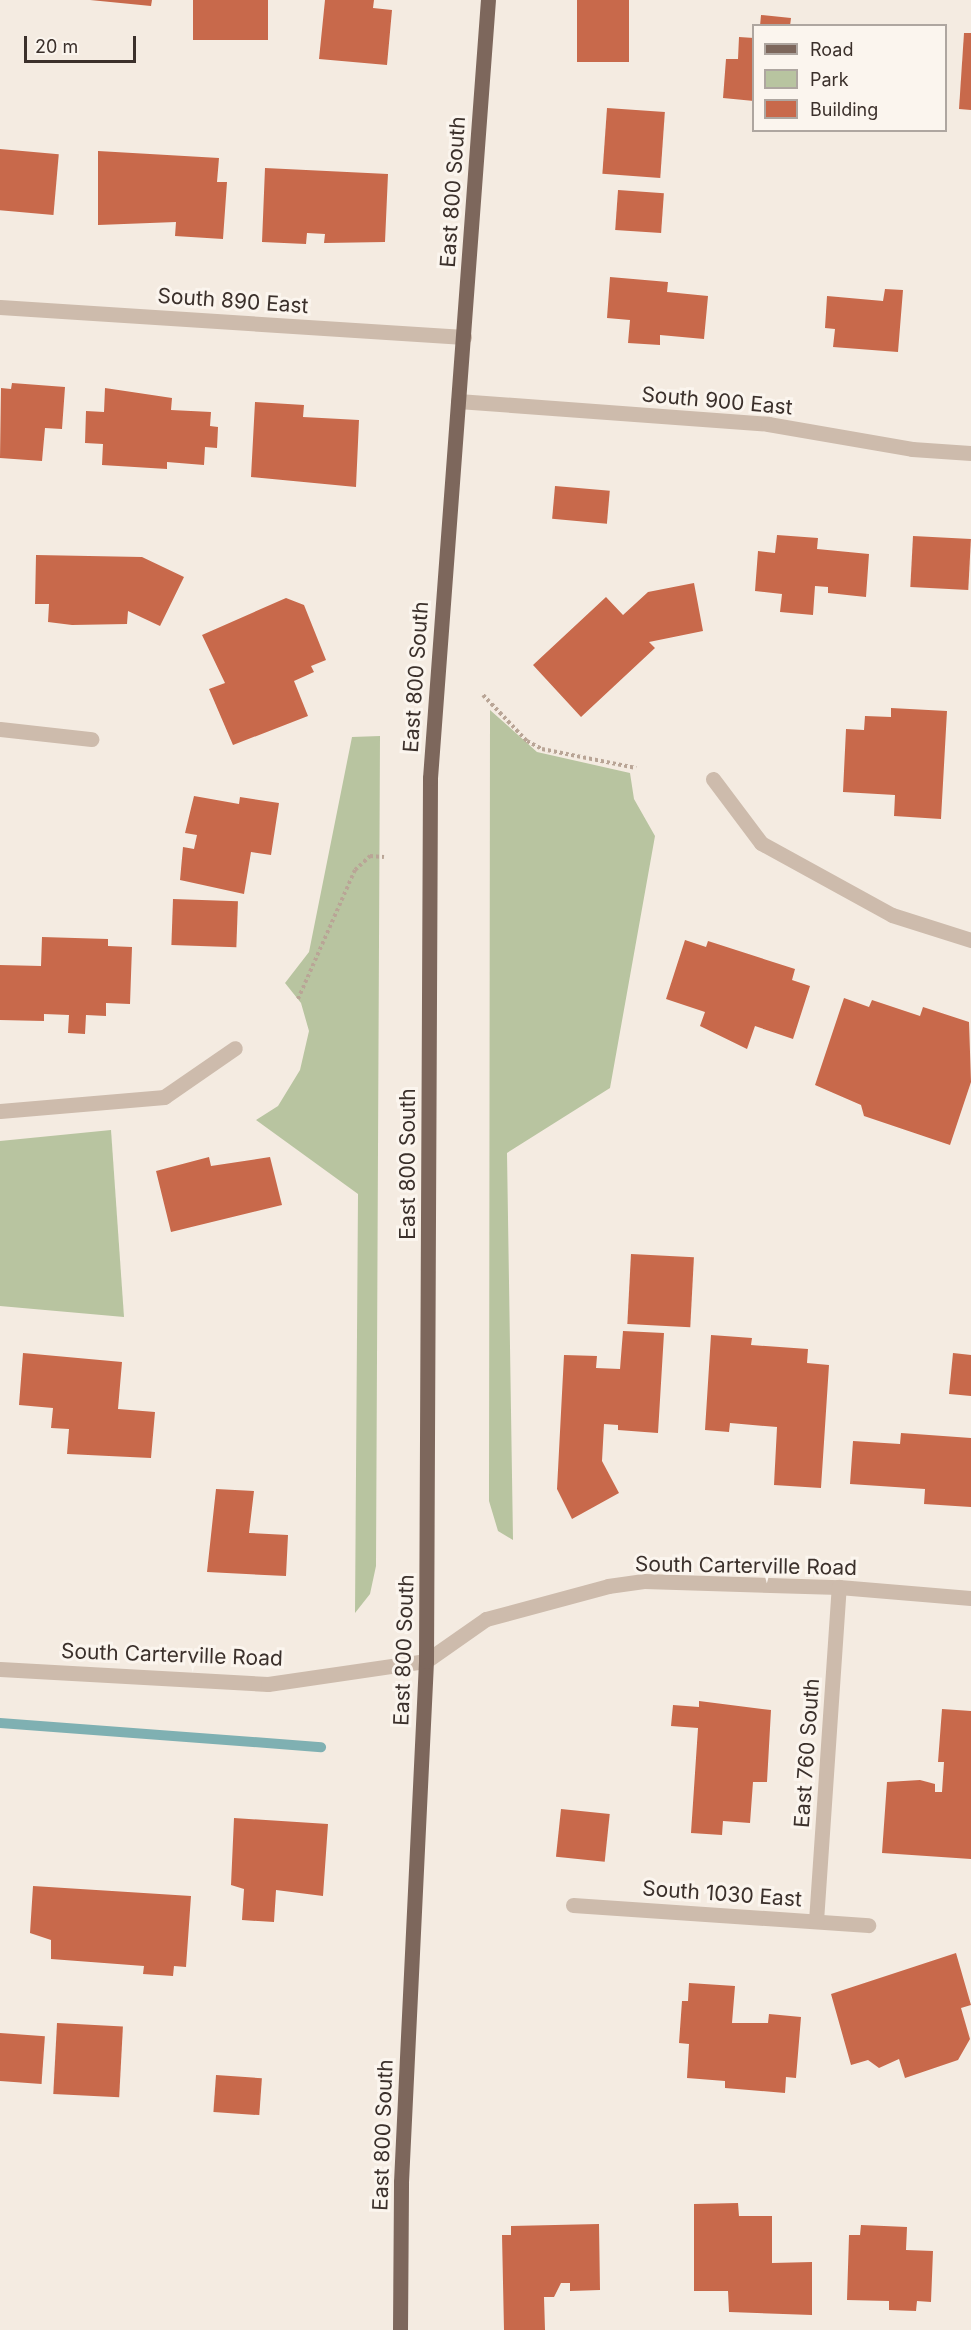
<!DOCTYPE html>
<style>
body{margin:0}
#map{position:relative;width:971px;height:2330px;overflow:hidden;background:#f4ebe1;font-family:Inter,sans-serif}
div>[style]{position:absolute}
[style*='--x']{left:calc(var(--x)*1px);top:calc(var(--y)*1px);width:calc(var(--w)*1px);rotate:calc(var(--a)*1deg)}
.green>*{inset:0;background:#b8c4a0}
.stream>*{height:10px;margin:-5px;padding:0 5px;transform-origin:5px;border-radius:5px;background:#7fb0b2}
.building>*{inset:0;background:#c8694b;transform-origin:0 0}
.path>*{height:4px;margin-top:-2px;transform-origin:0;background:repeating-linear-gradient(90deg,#b9a596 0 3px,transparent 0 6px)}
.minor>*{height:15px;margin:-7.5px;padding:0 7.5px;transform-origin:7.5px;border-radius:7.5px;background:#cdbbac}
.major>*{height:15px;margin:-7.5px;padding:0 7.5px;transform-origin:7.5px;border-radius:7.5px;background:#7d675c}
span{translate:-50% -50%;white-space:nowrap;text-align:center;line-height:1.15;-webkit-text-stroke:6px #fbf5ee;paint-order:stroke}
.street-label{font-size:21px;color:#3b302b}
.legend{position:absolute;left:752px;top:24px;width:195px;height:108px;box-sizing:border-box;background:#fbf5ee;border:2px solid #aea6a0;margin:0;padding:8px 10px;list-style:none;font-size:18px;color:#3b302b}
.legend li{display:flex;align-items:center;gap:12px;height:30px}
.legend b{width:30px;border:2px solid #aea6a0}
.scale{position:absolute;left:24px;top:36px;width:112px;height:27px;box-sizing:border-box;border:3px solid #3b302b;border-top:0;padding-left:8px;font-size:18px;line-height:21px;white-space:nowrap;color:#3b302b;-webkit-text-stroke:4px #fbf5ee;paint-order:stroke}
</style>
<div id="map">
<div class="green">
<i style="clip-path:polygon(490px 710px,537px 752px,630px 773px,634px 799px,655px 836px,610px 1088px,507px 1153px,513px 1540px,498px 1531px,489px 1501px)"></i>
<i style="clip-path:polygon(380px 736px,376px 1566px,370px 1594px,355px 1613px,358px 1194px,256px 1120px,278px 1106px,300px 1070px,309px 1031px,301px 1003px,285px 983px,309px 952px,352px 737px)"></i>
<i style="clip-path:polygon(111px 1130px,124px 1317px,0 1306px,0 1141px)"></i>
</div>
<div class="stream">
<i style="--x:0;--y:1723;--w:322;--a:4.3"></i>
</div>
<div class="building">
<i style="clip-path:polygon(90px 0,152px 0,151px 6px)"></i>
<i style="left:193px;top:0;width:75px;height:40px"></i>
<i style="clip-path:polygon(325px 0,374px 0,373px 8px,392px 10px,387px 65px,319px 59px)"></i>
<i style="left:577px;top:0;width:52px;height:62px"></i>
<i style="clip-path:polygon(761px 15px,791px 18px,790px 26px,760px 26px)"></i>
<i style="clip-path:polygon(964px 33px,971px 33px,971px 110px,959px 109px)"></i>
<i style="clip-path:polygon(739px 37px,754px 38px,754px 101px,723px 98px,726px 59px,738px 59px)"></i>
<i style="left:607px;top:108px;width:58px;height:66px;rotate:4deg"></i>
<i style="left:0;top:149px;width:59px;height:61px;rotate:5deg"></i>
<i style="clip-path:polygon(98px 151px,219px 158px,217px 182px,227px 182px,223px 239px,175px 236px,176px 222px,98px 225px)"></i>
<i style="clip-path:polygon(265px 168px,388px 174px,385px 242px,324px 243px,325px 234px,307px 233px,306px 244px,262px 242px)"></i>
<i style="left:618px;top:190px;width:46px;height:40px;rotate:4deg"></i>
<i style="clip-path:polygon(610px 277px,668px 282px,667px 292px,708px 296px,704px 339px,660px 335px,660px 345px,628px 343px,630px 320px,607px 318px)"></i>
<i style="clip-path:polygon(885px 289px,903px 290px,898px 352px,833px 347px,835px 329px,825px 328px,827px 296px,883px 301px)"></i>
<i style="clip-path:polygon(12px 383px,65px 387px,62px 429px,45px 428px,42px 461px,0 458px,1px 388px,11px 389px)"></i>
<i style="clip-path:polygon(105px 388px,172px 398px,171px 410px,211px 412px,210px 426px,218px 427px,217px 448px,205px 447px,204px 465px,167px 462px,167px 469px,102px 465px,103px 444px,85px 443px,86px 411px,104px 412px)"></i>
<i style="clip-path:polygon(255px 402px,304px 405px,303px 417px,359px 420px,356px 487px,251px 477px)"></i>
<i style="left:555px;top:486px;width:55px;height:33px;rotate:5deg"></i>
<i style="clip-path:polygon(777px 535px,818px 538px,817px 549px,869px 554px,866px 597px,828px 593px,828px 587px,815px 586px,813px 615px,780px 612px,782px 594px,755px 591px,758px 551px,775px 553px)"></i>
<i style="left:913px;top:536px;width:58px;height:51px;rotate:3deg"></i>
<i style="clip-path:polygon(36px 555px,142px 557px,184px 577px,160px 626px,128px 611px,127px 624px,72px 625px,48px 622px,49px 604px,35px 604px)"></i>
<i style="clip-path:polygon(694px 583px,703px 631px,649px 642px,655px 648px,581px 717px,533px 665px,606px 597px,623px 615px,648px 592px)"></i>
<i style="clip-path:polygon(286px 598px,304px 605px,326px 660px,311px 666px,314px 672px,294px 681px,308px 716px,233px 745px,209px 689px,225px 683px,202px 635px)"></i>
<i style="clip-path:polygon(891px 708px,947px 711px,941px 819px,894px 816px,895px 795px,843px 792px,846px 729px,864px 730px,865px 716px,891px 717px)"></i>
<i style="clip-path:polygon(194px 796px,239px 804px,240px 797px,279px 803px,271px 855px,251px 852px,244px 894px,180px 880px,183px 847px,194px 849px,197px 835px,185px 833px)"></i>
<i style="left:173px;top:899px;width:65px;height:46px;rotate:2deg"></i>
<i style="clip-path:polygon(42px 937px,108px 939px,108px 946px,132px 947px,130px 1004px,106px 1003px,106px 1016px,86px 1015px,85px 1034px,68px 1033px,69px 1015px,44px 1014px,44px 1021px,0 1020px,0 965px,41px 966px)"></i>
<i style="clip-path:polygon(685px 940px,706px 947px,708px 941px,795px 969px,792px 980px,810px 986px,793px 1039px,755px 1026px,747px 1049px,700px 1026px,705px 1012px,666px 999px)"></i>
<i style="clip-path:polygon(844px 998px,869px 1007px,872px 1000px,920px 1016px,923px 1007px,969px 1022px,971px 1082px,950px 1145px,864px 1116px,861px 1105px,815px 1085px)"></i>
<i style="clip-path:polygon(209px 1157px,211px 1166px,270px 1157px,282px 1205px,171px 1232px,156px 1171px)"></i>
<i style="left:631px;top:1254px;width:63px;height:70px;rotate:3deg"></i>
<i style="clip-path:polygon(623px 1331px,664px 1333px,658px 1433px,618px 1430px,618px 1425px,604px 1424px,602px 1461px,619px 1493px,572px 1519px,557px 1489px,564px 1355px,597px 1356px,596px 1368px,620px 1369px)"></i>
<i style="clip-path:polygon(711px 1335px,752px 1338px,751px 1345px,808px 1349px,807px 1363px,829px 1365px,821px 1488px,774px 1485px,777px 1427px,730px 1423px,729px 1432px,705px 1430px)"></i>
<i style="clip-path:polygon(23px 1353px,122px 1362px,118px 1409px,155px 1412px,151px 1458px,67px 1454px,69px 1429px,51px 1428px,53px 1408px,19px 1405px)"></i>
<i style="clip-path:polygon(953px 1353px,971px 1355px,971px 1396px,949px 1394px)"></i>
<i style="clip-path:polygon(901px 1433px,971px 1438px,971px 1507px,924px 1504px,925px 1489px,850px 1484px,853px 1441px,900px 1444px)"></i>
<i style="clip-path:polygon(216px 1489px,254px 1491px,249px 1533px,288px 1535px,286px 1576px,207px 1572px)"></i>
<i style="clip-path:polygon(699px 1701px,771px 1710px,767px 1782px,753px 1782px,750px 1823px,723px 1821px,722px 1835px,691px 1833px,698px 1728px,671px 1726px,673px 1705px,699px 1707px)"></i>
<i style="clip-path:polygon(942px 1709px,971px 1711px,971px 1859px,882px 1853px,887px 1782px,920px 1780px,935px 1784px,935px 1792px,942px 1792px,944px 1762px,938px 1762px)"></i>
<i style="left:561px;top:1809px;width:49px;height:48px;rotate:6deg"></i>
<i style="clip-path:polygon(234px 1818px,328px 1824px,323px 1896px,276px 1890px,274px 1922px,242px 1920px,244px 1889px,231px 1885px)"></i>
<i style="clip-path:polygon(33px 1886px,191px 1896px,186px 1967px,174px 1966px,173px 1976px,143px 1974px,144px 1966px,51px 1959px,51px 1940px,30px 1933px)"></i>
<i style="clip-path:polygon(956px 1953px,971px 2005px,961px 2008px,970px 2039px,958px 2060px,905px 2078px,899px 2059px,879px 2068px,868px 2060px,851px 2065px,831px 1994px)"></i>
<i style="clip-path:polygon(689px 1983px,735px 1986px,732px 2023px,768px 2023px,769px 2014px,801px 2017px,796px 2078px,786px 2077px,785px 2093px,725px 2088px,725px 2081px,687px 2078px,689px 2044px,679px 2043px,682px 2001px,688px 2001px)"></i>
<i style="left:57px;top:2023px;width:66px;height:71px;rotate:3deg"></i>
<i style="left:0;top:2033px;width:45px;height:48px;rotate:4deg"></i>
<i style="left:216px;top:2075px;width:46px;height:37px;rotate:4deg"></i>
<i style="clip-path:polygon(738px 2203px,739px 2216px,772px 2216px,772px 2263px,812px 2262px,812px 2315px,729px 2312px,728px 2291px,694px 2291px,694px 2204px)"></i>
<i style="clip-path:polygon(599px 2224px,600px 2290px,570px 2291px,570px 2283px,561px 2283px,554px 2297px,544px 2297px,545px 2330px,504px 2330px,502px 2235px,511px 2235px,511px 2226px)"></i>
<i style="clip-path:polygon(861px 2225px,907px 2227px,906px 2250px,933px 2251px,931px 2302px,917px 2301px,916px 2311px,889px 2310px,889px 2301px,847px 2300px,849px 2235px,860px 2235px)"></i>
</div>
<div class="path">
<i style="--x:483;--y:695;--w:64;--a:46.3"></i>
<i style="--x:527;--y:741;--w:17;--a:28"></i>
<i style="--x:542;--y:749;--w:96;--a:11.4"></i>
<i style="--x:298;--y:999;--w:141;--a:-66.2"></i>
<i style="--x:355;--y:870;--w:21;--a:-43"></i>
<i style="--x:370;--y:856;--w:14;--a:4"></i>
</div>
<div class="minor">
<i style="--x:0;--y:307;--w:465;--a:3.7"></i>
<i style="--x:458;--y:401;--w:311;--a:4.2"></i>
<i style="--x:768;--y:424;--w:146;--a:9.8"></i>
<i style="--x:912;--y:449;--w:59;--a:3.9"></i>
<i style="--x:0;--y:729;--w:92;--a:6.3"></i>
<i style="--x:713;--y:779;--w:80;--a:53.1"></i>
<i style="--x:761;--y:843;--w:149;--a:28.8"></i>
<i style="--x:892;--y:915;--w:83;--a:17.6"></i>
<i style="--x:0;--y:1111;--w:165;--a:-4.9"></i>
<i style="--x:164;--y:1097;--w:86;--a:-34.6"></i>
<i style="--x:0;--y:1669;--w:268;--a:3.2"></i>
<i style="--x:268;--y:1684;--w:160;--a:-8.3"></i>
<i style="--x:426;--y:1661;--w:73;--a:-35"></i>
<i style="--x:486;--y:1619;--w:126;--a:-15.1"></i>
<i style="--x:608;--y:1586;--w:36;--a:-8"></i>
<i style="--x:644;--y:1581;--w:195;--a:1.8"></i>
<i style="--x:839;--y:1587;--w:132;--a:4.8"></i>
<i style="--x:573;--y:1905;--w:296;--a:3.9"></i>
<i style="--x:816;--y:1921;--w:335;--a:-86.1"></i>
</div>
<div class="major">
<i style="--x:400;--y:2330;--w:148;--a:-89.6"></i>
<i style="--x:401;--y:2182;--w:522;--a:-87.25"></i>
<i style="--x:426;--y:1661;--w:883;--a:-89.74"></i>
<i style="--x:430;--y:778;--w:780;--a:-85.74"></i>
</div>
<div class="street-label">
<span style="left:453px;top:192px;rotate:-86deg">East 800 South</span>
<span style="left:233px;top:301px;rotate:4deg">South 890 East</span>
<span style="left:717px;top:401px;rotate:5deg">South 900 East</span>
<span style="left:416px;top:677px;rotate:-86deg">East 800 South</span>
<span style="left:408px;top:1164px;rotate:-90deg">East 800 South</span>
<span style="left:746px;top:1566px;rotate:1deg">South Carterville Road</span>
<span style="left:404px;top:1650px;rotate:-88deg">East 800 South</span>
<span style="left:172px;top:1655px;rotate:2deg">South Carterville Road</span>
<span style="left:807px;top:1753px;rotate:-86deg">East 760 South</span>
<span style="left:722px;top:1894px;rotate:4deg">South 1030 East</span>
<span style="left:383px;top:2135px;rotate:-88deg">East 800 South</span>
</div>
<ul class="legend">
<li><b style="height:8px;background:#7d675c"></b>Road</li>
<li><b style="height:16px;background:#b8c4a0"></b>Park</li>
<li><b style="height:16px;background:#c8694b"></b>Building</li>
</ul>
<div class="scale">20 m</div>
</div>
